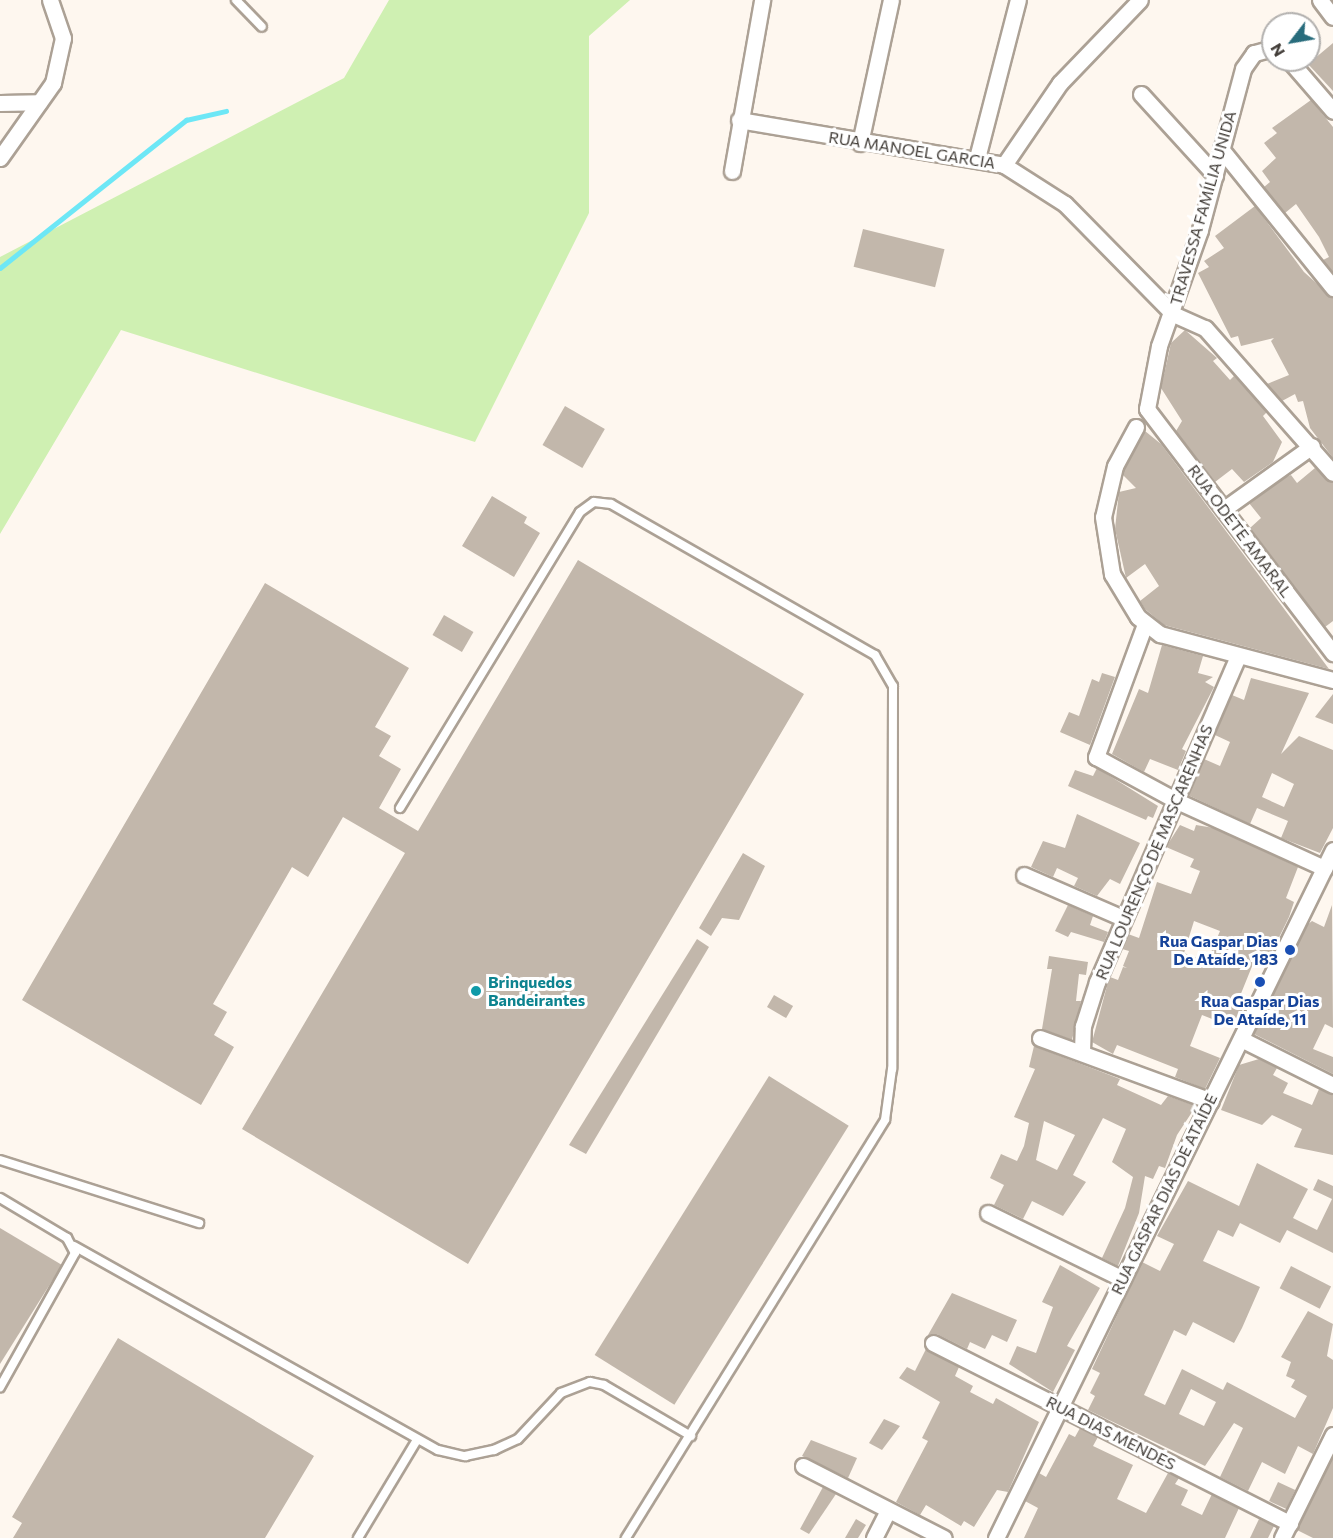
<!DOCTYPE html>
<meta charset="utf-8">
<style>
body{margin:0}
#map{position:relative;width:1333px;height:1538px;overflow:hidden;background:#fef7ef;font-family:Commissioner,sans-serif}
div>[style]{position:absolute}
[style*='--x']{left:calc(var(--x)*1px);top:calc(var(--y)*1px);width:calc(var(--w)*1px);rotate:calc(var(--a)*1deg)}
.green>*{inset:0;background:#cff0b2}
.stream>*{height:4.5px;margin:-2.25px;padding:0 2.25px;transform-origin:2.25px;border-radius:2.25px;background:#6de7f6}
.building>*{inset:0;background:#c2b7ab;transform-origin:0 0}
.roads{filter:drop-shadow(2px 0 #aca195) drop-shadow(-2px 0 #aca195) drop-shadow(0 2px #aca195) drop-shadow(0 -2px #aca195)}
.service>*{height:8px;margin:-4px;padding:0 4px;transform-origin:4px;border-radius:4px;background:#fff}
.minor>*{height:15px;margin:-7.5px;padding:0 7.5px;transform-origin:7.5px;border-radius:7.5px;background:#fff}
.dots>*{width:16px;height:16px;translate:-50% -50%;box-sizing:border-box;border:3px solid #fff;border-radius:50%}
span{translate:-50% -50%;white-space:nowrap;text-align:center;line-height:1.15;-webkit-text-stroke:6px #fff;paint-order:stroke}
.street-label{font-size:16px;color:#413c37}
.transit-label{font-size:16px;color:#164399;font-weight:700}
.right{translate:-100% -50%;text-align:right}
.culture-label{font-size:16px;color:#0d838f;font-weight:700}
.left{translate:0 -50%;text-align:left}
.north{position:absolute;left:1261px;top:12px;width:60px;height:60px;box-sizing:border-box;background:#fff;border:2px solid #b3b1af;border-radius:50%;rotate:239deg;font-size:16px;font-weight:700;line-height:24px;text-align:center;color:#413c37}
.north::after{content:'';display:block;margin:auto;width:21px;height:27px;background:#286c7c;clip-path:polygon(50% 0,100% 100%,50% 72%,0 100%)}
</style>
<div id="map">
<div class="green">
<i style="clip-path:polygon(389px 0,630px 0,589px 36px,589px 213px,475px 442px,121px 330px,0 534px,0 257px,344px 78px)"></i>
</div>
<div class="stream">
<i style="--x:0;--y:268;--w:238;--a:-38.5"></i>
<i style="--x:186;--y:120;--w:41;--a:-12.7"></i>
</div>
<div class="building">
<i style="clip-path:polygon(1333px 43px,1333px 91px,1308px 64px)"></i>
<i style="clip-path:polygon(1311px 100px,1333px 127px,1333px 272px,1323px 260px,1329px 257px,1319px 237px,1296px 204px,1285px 213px,1264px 187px,1270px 182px,1262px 171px,1276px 158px,1264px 143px,1277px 133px,1272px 128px)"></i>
<i style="clip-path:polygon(1255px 206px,1304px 272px,1333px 298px,1333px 458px,1310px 428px,1303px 401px,1298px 402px,1295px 394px,1282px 401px,1267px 384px,1289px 375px,1271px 341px,1274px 338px,1241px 346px,1238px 336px,1231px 338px,1198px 273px,1209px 267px,1204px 261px,1224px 248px,1215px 236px)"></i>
<i style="left:863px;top:229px;width:84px;height:39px;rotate:14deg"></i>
<i style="clip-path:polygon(1185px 330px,1217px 358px,1213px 361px,1230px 380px,1234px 376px,1267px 412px,1263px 416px,1282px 442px,1273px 462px,1244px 482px,1232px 469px,1215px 482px,1176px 431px,1182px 421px,1161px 388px,1171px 343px)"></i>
<i style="left:565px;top:406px;width:46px;height:45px;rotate:30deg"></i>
<i style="clip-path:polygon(1145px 431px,1161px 444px,1329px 669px,1164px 625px,1145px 609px,1140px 601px,1159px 586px,1145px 564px,1126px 578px,1115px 529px,1119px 492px,1136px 488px,1123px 475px,1124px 469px)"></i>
<i style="clip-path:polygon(1315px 468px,1333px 483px,1333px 621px,1325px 627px,1250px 528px,1261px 518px,1249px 503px,1284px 478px,1291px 475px,1297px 483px)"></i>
<i style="clip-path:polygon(492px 496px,527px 517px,524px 523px,540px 533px,514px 577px,462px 546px)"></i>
<i style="clip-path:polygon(578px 560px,804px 694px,468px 1264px,242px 1129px,405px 853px,343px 817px,308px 877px,292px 867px,213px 1004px,227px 1012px,214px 1035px,234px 1047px,201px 1105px,22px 1000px,265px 583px,409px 668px,375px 727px,391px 736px,379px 756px,401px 769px,379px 808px,418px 831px)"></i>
<i style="left:444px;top:615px;width:34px;height:23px;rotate:30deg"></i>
<i style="clip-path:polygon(1162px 645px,1203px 656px,1198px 673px,1213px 677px,1205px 682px,1214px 687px,1182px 749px,1186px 751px,1178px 770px,1150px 759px,1144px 772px,1112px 754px,1139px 689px,1148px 693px)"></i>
<i style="clip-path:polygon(1102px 673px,1115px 677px,1090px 745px,1060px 732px,1069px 712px,1079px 716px,1092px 679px,1099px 682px)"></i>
<i style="clip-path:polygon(evenodd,1251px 678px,1309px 693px,1281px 754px,1299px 736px,1333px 750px,1333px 828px,1320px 853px,1281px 838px,1288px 821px,1257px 808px,1250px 824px,1188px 795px,1204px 759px,1220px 766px,1230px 742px,1215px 735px,1232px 695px,1244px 700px,1251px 678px,1272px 773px,1294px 784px,1284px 807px,1262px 797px,1272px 773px)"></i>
<i style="clip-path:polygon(1333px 694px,1333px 724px,1315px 717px)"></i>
<i style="clip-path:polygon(1097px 768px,1158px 806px,1153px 818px,1148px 816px,1146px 820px,1068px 786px,1075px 770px,1093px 776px)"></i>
<i style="clip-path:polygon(1077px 814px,1140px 843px,1120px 884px,1110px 879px,1097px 896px,1074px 886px,1078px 878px,1057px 868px,1053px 877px,1031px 867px,1043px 841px,1065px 848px)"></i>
<i style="clip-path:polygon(evenodd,1180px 825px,1194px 831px,1196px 825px,1214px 828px,1298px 867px,1286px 898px,1294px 902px,1289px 917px,1266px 964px,1255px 959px,1240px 996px,1247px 999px,1235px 1028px,1202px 1015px,1190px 1046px,1220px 1058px,1205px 1089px,1175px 1077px,1178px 1069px,1117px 1045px,1113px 1054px,1092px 1042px,1108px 982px,1110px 977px,1118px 980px,1123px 967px,1127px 968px,1123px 966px,1129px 951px,1122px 949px,1128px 934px,1139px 938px,1157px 882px,1191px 894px,1200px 871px,1190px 867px,1194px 859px,1166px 847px,1180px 825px,1194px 921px,1220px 931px,1207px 962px,1184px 953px,1194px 921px)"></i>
<i style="clip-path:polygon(743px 853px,765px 866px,739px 920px,722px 918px,711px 936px,699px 928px)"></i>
<i style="clip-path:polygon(1068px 905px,1093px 916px,1090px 925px,1108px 932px,1104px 942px,1071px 932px,1068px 937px,1055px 931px)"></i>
<i style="clip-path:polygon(1332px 905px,1333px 1028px,1325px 1024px,1313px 1049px,1333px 1057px,1333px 1074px,1254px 1034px,1307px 925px,1312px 921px,1324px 927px)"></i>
<i style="clip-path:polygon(697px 939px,709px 947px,586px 1154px,569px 1145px)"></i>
<i style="clip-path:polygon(1049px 956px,1088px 962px,1086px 975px,1079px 974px,1076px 1001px,1081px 1001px,1072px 1040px,1042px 1029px,1052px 969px,1047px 969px)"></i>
<i style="left:774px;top:995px;width:22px;height:14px;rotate:30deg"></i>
<i style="clip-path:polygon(evenodd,1034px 1046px,1120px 1079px,1117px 1085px,1161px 1105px,1168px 1096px,1196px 1106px,1177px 1135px,1165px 1168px,1159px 1166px,1153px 1179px,1145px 1176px,1139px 1213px,1118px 1266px,1102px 1258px,1125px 1208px,1133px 1177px,1112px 1162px,1126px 1129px,1103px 1118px,1073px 1175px,1086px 1182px,1063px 1216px,1032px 1201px,1023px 1219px,994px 1205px,1004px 1185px,990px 1178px,1001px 1154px,1017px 1161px,1024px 1146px,1029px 1123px,1014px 1117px,1035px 1069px,1029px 1067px,1034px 1046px,1044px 1121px,1075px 1135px,1057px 1170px,1036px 1160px,1044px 1121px)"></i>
<i style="clip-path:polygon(1259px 1059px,1277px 1068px,1273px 1075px,1288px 1083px,1283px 1093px,1312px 1105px,1319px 1089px,1333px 1095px,1333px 1155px,1294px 1147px,1302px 1129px,1272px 1115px,1262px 1125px,1221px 1110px,1239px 1065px)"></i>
<i style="left:769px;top:1076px;width:94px;height:329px;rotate:32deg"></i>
<i style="clip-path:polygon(evenodd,1257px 1163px,1308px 1189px,1293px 1218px,1317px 1230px,1332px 1199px,1313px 1190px,1318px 1179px,1333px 1186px,1333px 1253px,1287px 1230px,1280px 1243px,1240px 1223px,1233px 1237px,1218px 1230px,1203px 1261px,1260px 1287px,1242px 1328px,1234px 1343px,1193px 1322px,1186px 1336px,1174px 1330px,1144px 1395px,1165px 1405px,1182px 1369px,1223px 1390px,1227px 1382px,1295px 1418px,1307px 1396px,1291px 1387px,1295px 1380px,1286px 1376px,1291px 1362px,1281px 1357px,1308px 1311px,1333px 1324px,1327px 1356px,1333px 1360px,1333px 1408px,1313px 1454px,1298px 1446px,1285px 1474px,1262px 1462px,1248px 1491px,1220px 1477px,1243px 1428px,1234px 1423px,1205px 1466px,1088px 1410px,1095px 1396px,1090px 1393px,1100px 1373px,1092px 1369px,1142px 1262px,1160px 1271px,1174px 1244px,1157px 1236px,1188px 1181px,1239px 1206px,1257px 1163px,1191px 1389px,1216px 1402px,1204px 1426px,1179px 1414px,1191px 1389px)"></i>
<i style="clip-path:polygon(0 1228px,62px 1265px,0 1364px)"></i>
<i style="clip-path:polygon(1060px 1265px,1100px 1288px,1067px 1346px,1075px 1350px,1053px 1392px,1009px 1364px,1017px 1346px,1036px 1353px,1053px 1307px,1042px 1302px)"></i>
<i style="left:1291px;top:1266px;width:45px;height:25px;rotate:27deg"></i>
<i style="clip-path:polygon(952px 1293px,1017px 1320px,1007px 1342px,992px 1335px,985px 1349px,970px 1342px,967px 1349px,937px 1334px,928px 1335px)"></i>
<i style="clip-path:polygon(118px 1338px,314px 1456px,265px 1538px,13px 1538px,22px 1523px,12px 1517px)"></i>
<i style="clip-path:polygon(926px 1349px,959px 1367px,955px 1376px,973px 1386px,970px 1392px,993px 1404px,996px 1398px,1039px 1422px,1008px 1492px,997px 1490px,974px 1527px,964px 1521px,961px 1526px,926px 1505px,920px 1515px,896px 1502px,928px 1441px,922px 1438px,940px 1402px,899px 1378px,907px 1367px,915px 1371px)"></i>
<i style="clip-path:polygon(884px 1419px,900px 1426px,882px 1450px,869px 1443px)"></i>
<i style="clip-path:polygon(1080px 1428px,1098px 1437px,1093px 1446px,1133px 1465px,1117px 1499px,1146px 1513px,1168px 1473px,1179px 1478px,1175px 1484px,1188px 1490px,1181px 1505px,1202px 1515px,1212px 1494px,1239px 1508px,1225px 1538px,1024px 1538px,1038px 1508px,1025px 1501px,1039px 1473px,1046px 1477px,1069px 1434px,1075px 1437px)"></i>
<i style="clip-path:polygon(811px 1440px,857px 1458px,848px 1478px,802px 1456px)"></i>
<i style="clip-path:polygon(1333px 1457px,1333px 1538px,1313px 1538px,1297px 1530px)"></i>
<i style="left:1278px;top:1482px;width:19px;height:21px;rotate:25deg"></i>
<i style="clip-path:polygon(823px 1487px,836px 1494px,809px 1534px,800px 1529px)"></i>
<i style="clip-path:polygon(856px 1519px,866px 1525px,858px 1538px,845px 1538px)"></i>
<i style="clip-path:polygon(1259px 1519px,1274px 1526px,1268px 1538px,1250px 1538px)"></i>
</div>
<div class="roads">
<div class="service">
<i style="--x:236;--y:0;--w:37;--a:46"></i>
<i style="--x:400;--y:808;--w:346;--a:-58.7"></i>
<i style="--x:580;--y:512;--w:17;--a:-36"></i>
<i style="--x:594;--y:502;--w:17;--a:7"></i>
<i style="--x:611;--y:504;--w:304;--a:29.8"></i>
<i style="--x:875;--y:655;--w:36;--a:60"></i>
<i style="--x:893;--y:686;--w:383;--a:90.1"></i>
<i style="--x:892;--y:1069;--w:51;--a:97.8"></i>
<i style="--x:885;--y:1120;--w:492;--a:121.8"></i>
<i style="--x:0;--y:1160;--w:209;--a:17.6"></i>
<i style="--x:0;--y:1198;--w:78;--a:30.8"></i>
<i style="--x:67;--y:1238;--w:17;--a:62"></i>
<i style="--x:75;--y:1253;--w:154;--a:119.2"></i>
<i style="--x:74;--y:1246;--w:417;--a:29.3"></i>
<i style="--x:438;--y:1450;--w:28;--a:13"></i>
<i style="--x:465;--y:1456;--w:30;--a:-12"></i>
<i style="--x:494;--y:1450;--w:26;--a:-25"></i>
<i style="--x:518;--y:1439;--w:63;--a:-46.9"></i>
<i style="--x:561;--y:1393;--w:31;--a:-21"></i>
<i style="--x:590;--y:1382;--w:14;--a:12"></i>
<i style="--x:604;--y:1385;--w:101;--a:30.4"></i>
<i style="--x:358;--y:1538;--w:114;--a:-59"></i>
</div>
<div class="minor">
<i style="--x:1320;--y:0;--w:21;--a:53"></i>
<i style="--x:1273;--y:48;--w:20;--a:165"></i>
<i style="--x:1254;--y:53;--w:19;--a:125"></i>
<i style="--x:1243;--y:69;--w:167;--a:105"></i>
<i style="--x:1200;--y:230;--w:123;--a:109.5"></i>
<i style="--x:1159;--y:346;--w:64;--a:100.8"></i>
<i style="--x:1147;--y:409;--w:307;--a:52.7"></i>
<i style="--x:1289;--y:60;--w:67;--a:49.2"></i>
<i style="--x:1141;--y:94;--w:110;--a:47.6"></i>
<i style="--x:0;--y:103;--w:39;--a:-1"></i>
<i style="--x:739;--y:120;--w:269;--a:9.6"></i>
<i style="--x:1004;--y:165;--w:72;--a:32.6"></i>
<i style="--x:1065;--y:204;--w:154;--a:45.5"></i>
<i style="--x:860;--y:143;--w:146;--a:-77.8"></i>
<i style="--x:1221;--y:149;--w:179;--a:51.1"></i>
<i style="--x:0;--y:158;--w:92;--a:-54.8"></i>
<i style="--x:53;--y:83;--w:46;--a:-77.5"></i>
<i style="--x:63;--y:38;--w:40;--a:-108.9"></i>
<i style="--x:977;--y:158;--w:163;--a:-75.5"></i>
<i style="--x:1004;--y:165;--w:99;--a:-55.7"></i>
<i style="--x:1060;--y:83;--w:115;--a:-46.1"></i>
<i style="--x:732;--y:171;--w:174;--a:-80"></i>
<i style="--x:1173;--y:314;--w:35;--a:24"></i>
<i style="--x:1205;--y:328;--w:193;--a:48.6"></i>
<i style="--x:1136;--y:427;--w:44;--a:118.3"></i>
<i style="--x:1115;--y:466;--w:52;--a:103.2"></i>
<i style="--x:1103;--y:517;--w:58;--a:81"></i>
<i style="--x:1112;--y:574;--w:50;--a:58.8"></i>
<i style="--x:1138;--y:617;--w:28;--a:38"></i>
<i style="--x:1160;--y:634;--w:179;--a:14.9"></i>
<i style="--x:1224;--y:509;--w:108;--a:-35.6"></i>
<i style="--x:1145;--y:624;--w:142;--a:110.2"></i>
<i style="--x:1096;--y:757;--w:92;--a:28.5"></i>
<i style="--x:1177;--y:801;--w:162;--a:24.5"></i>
<i style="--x:1024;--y:875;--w:108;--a:23.5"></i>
<i style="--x:1040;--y:1038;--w:182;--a:20.2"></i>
<i style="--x:1241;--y:1039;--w:103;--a:26.6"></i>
<i style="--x:1082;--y:1051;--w:25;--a:-88"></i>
<i style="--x:1083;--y:1026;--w:46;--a:-72.3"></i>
<i style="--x:1097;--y:982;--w:355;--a:-66.6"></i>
<i style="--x:988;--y:1213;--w:150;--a:26.1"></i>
<i style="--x:933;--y:1343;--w:400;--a:26.8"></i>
<i style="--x:803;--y:1466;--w:158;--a:27.1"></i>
<i style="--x:874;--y:1538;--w:30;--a:-63"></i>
<i style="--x:996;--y:1538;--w:766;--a:-63.9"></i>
<i style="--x:1282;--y:1538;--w:115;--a:-63.7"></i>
</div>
</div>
<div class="dots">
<i style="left:1290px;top:950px;background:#1a4fb4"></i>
<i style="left:1260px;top:982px;background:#1a4fb4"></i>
<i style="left:476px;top:991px;background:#0f9aa8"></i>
</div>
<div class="street-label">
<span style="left:912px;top:150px;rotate:9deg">RUA MANOEL GARCIA</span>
<span style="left:1203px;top:208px;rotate:-74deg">TRAVESSA FAMÍLIA UNIDA</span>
<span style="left:1240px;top:531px;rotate:53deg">RUA ODETE AMARAL</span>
<span style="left:1154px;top:852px;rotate:-67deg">RUA LOURENÇO DE MASCARENHAS</span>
<span style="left:1164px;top:1194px;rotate:-64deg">RUA GASPAR DIAS DE ATAÍDE</span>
<span style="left:1111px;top:1433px;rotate:27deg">RUA DIAS MENDES</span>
</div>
<div class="transit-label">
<span class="right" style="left:1278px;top:950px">Rua Gaspar Dias<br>De Ataíde, 183</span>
<span style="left:1260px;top:1010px">Rua Gaspar Dias<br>De Ataíde, 11</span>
</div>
<div class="culture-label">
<span class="left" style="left:488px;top:991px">Brinquedos<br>Bandeirantes</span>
</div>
<div class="north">N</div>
</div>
